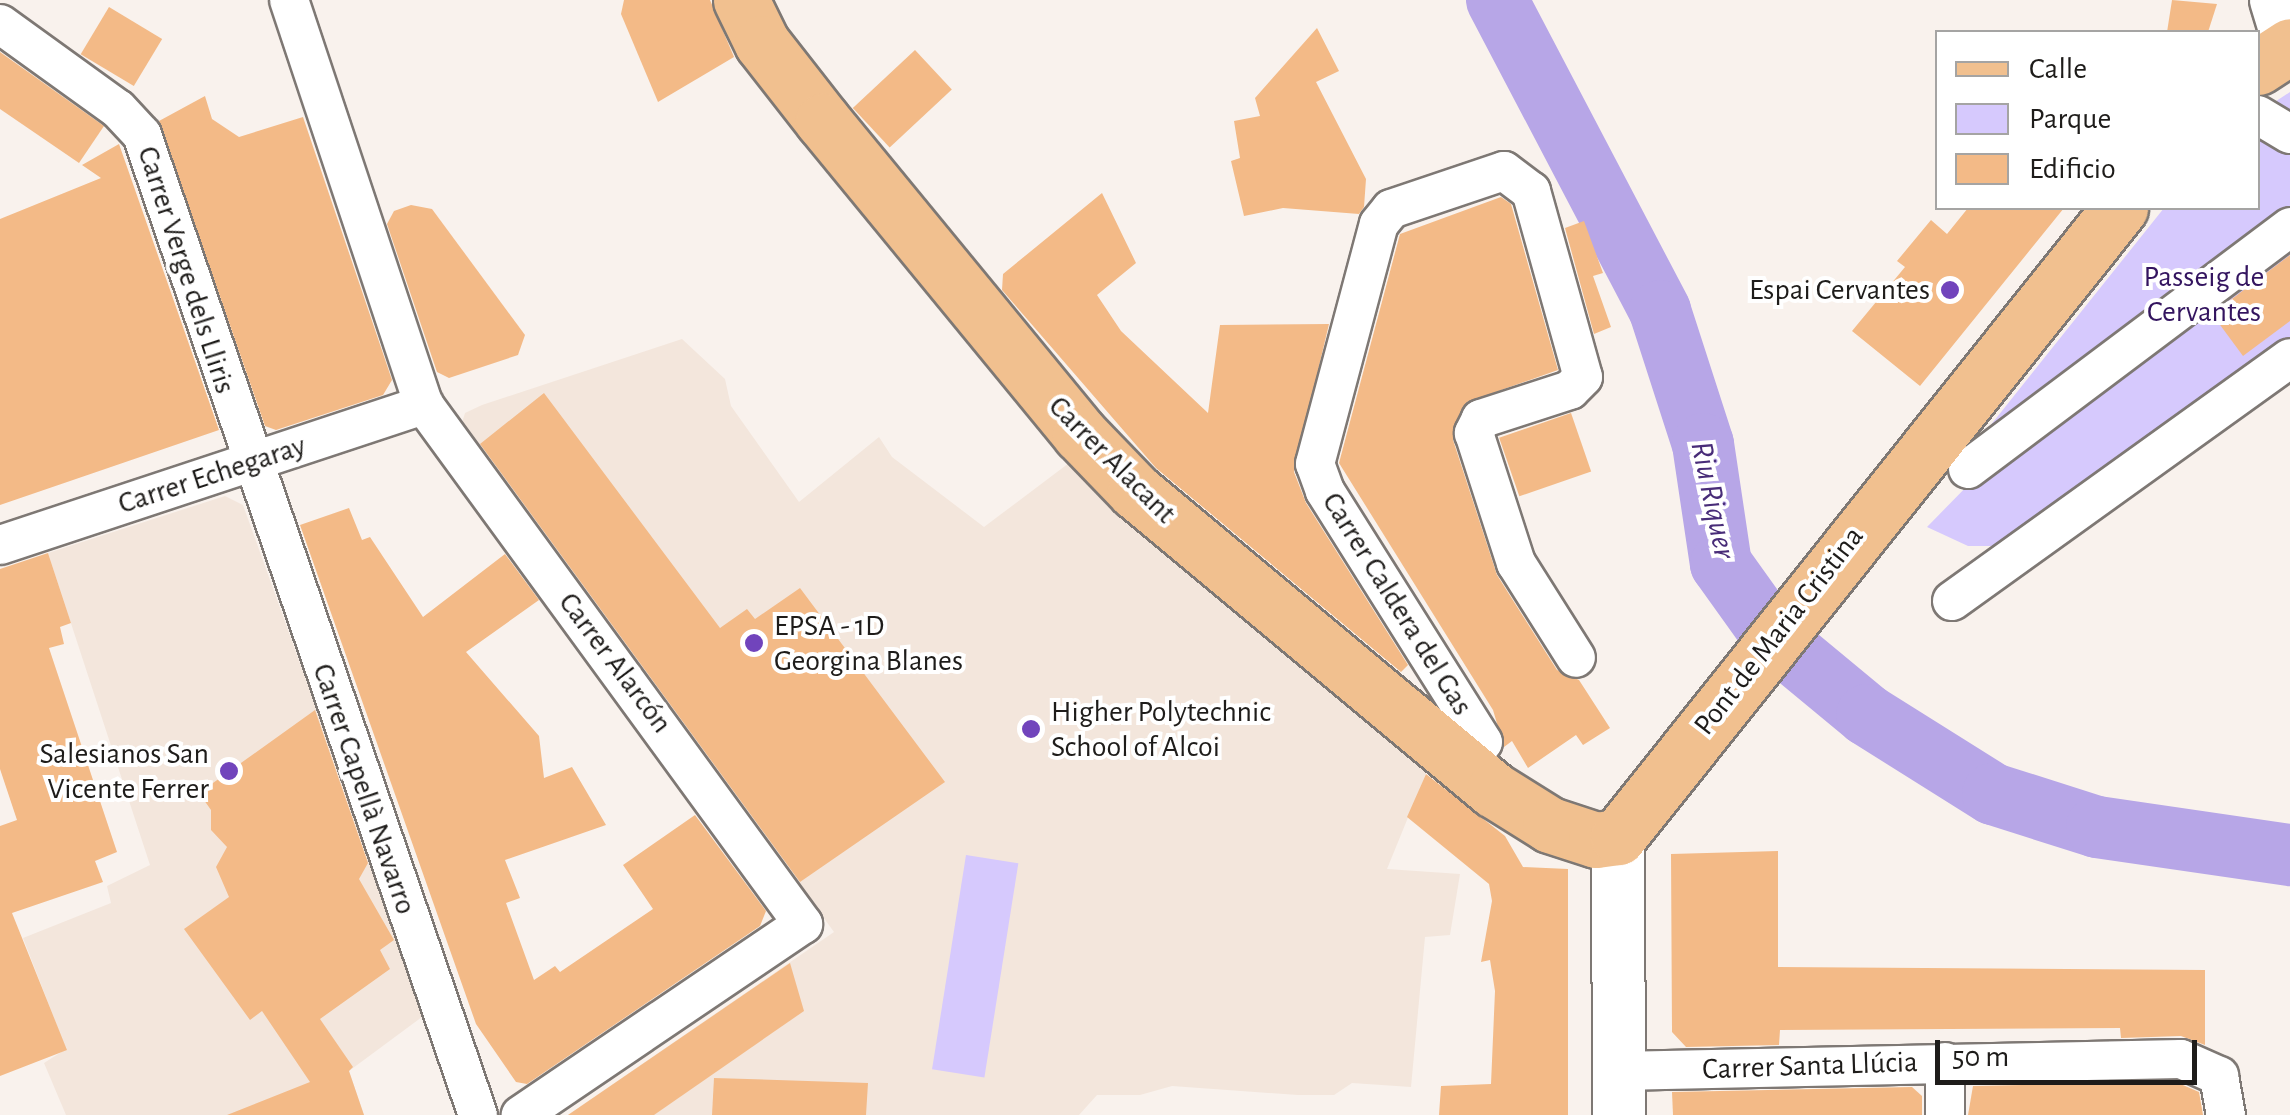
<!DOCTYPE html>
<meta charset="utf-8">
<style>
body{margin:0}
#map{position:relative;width:2290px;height:1115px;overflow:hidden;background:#f9f2ed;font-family:"Alegreya Sans",sans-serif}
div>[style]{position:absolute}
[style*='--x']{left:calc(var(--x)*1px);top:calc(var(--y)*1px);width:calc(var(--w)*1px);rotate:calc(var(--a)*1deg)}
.built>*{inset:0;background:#f3e6dc}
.green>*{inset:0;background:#d6c9fd;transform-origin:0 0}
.river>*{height:62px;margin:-31px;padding:0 31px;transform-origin:31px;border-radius:31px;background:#b7a6e7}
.building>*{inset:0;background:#f3ba87;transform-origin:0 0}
.roads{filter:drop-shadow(2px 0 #7e7874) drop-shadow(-2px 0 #7e7874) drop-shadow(0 2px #7e7874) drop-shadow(0 -2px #7e7874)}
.street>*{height:38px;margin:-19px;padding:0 19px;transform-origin:19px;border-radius:19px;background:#fff}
.secondary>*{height:52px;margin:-26px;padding:0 26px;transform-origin:26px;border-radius:26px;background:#fff}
.primary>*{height:55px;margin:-27.5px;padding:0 27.5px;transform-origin:27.5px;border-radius:27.5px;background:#f1c08f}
.dots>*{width:28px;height:28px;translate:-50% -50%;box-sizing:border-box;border:5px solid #fff;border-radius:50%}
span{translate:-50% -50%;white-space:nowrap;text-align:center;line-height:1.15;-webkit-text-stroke:8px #fff;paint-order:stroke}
.street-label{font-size:30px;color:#1e1c1a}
.park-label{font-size:30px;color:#33145f}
.poi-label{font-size:30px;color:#1e1c1a}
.right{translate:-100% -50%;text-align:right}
.left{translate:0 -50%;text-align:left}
.water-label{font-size:32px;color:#482c78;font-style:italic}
.legend{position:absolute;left:1935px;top:30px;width:325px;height:180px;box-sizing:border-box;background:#fff;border:2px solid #a5a4a3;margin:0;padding:12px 18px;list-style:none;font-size:30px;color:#1e1c1a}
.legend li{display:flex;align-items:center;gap:20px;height:50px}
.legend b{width:50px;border:2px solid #a5a4a3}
.scale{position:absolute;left:1935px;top:1040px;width:262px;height:45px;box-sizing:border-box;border:5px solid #1e1c1a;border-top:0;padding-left:12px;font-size:30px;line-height:35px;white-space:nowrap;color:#1e1c1a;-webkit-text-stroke:8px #fff;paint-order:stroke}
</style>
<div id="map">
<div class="built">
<i style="clip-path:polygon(682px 339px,725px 379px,731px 406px,799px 502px,879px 437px,892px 457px,984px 527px,1069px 463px,1427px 771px,1387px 869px,1460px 874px,1450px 935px,1425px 937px,1411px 1087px,1352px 1083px,1334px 1095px,1298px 1095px,1172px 1086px,1140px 1095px,1097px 1095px,1079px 1115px,568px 1115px,834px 932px,633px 656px,458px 436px,465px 413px,482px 405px)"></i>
<i style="clip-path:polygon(225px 496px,243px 505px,426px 1014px,349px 1071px,364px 1115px,66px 1115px,44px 1063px,66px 1049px,23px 938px,111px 903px,107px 886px,150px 865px,48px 553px)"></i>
</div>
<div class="green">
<i style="clip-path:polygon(2290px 92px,2290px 341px,1993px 546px,1968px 546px,1927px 527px,1975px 478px,1962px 461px,2164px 208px,2258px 208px,2258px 113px)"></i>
<i style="left:966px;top:855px;width:53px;height:217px;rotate:9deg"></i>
</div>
<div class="river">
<i style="--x:1497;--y:0;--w:351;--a:62.3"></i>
<i style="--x:1660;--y:311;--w:140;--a:72.1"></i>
<i style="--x:1703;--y:444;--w:121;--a:81.5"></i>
<i style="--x:1721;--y:564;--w:91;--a:54.4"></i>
<i style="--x:1774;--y:638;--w:121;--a:39.6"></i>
<i style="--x:1867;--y:715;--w:149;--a:32.1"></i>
<i style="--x:1993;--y:794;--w:109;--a:17.6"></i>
<i style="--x:2097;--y:827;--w:195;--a:8.3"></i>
</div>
<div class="building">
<i style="clip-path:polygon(624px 0,710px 0,734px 57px,658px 102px,621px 14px)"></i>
<i style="clip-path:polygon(2172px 0,2217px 4px,2208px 32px,2167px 32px)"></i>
<i style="left:109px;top:7px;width:62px;height:55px;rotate:31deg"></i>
<i style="clip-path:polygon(1317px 28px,1339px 71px,1316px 82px,1366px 179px,1364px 207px,1359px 214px,1283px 208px,1244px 216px,1231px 161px,1240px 158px,1234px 121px,1260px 116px,1255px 98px)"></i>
<i style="left:915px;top:50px;width:54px;height:85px;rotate:47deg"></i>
<i style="clip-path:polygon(0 52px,104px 126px,79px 163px,0 109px)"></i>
<i style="clip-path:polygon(205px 96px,212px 119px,239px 137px,303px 117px,392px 380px,383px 395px,276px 430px,265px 426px,159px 121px)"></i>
<i style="clip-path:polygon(119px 144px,219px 430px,0 505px,0 219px,101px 178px,82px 165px)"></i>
<i style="clip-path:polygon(1102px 193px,1136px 263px,1097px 295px,1121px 331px,1208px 413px,1220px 325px,1329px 324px,1294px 472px,1306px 503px,1408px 665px,1401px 672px,1156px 468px,1002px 290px,1003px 274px)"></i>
<i style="clip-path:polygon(1501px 197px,1511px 204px,1558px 370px,1467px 402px,1453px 440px,1497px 575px,1557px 670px,1579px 680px,1610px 728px,1583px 745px,1576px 735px,1528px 768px,1512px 741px,1504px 747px,1493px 710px,1339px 463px,1400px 234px)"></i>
<i style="clip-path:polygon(411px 205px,432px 209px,525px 335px,518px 355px,449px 378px,437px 372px,387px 224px,394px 211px)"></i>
<i style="clip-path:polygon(1968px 208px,2064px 208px,1920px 386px,1852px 331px,1905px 267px,1897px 261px,1931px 220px,1947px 234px)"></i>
<i style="clip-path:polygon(1584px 221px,1603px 273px,1593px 276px,1611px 327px,1594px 334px,1565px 228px)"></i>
<i style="clip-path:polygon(2290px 255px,2290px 321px,2243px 356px,2212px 314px)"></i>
<i style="clip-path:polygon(544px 393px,720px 628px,747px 609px,755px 619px,800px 588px,945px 782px,800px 882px,480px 444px)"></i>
<i style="left:1571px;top:413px;width:62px;height:76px;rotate:71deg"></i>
<i style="clip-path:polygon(349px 508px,362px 540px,370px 537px,423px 617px,505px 554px,539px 600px,466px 652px,539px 736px,544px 778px,572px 767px,606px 825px,505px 860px,520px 898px,506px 903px,534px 980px,555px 966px,560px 972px,653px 909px,623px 865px,695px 815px,766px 911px,760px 926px,527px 1084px,516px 1082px,476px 1024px,300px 525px)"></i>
<i style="clip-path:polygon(48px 553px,71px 623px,60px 627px,64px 644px,49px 648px,117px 852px,95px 861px,103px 882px,12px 913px,67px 1050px,0 1076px,0 826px,17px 820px,0 769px,0 569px)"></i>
<i style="clip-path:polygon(315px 710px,368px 863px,359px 879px,394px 940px,380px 950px,390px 969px,320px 1019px,353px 1067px,349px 1071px,364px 1115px,227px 1115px,310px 1082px,262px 1011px,250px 1020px,184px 929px,229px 897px,216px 867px,227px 847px,211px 830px,211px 810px,199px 793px)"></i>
<i style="clip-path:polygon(1426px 774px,1505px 836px,1523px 867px,1568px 869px,1568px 1115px,1439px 1115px,1441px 1086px,1491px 1084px,1495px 991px,1490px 960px,1481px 962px,1492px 901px,1489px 884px,1407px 817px)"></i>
<i style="clip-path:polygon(1778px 851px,1778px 967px,2205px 970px,2205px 1045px,2181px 1036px,2121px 1038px,2120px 1028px,1780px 1030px,1779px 1045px,1686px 1047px,1672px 1032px,1671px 854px)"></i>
<i style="clip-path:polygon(790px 963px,804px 1011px,654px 1115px,568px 1115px)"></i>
<i style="clip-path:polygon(714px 1078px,868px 1083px,866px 1115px,712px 1115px)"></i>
<i style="clip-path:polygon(2176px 1082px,2199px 1092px,2203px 1115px,1968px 1115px,1973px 1086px)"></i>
<i style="clip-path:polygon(1912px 1087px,1922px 1096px,1922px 1115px,1673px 1115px,1672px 1092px)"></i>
</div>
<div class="roads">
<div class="street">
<i style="--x:289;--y:0;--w:427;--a:71.6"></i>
<i style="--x:424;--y:405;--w:643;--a:53.86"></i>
<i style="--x:803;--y:924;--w:341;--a:145.9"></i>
<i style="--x:0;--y:24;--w:145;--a:35.8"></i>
<i style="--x:118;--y:109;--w:35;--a:47"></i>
<i style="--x:142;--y:135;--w:1036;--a:71.08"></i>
<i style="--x:2258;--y:115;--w:37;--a:31"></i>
<i style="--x:1968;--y:469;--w:403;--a:-36.9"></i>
<i style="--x:0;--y:545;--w:447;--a:-18.3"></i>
<i style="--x:1952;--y:601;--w:416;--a:-35.7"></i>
<i style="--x:1464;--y:767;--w:31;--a:-53"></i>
<i style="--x:1483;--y:742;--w:297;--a:-122.2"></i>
<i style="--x:1325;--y:491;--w:29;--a:-110"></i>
<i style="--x:1315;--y:464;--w:248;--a:-75.1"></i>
<i style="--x:1379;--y:224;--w:19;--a:-51"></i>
<i style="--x:1391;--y:209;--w:119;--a:-18.6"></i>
<i style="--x:1504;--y:171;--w:34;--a:37"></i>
<i style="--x:1531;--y:191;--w:193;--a:74.4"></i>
<i style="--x:1583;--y:377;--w:18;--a:135"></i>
<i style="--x:1570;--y:390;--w:94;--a:162"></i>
<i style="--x:1481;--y:419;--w:16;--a:117"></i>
<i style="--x:1474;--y:433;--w:137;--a:72.1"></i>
<i style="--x:1516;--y:563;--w:112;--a:57.7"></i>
<i style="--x:1618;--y:1071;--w:563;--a:-1.22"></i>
<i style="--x:2181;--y:1059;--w:42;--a:24.1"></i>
<i style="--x:2219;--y:1076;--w:40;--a:80"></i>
<i style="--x:1945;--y:1115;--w:53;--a:-90"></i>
</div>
<div class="secondary">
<i style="--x:2276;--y:0;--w:48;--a:73.1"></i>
<i style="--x:1618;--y:837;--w:278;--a:89.8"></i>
</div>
<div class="primary">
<i style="--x:741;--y:0;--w:48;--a:64"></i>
<i style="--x:762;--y:43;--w:99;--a:52"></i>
<i style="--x:823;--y:121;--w:405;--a:50.6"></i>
<i style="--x:1080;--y:434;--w:79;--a:46"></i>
<i style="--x:1135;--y:491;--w:467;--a:39.8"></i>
<i style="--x:1494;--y:790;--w:66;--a:32"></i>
<i style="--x:1550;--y:825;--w:48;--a:18.1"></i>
<i style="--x:1596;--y:840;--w:22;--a:-8"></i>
<i style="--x:1618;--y:837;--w:805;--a:-51.41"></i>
<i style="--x:2258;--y:67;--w:38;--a:-33"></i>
</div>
</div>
<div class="dots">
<i style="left:1950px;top:290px;background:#7144bc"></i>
<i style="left:754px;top:643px;background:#7144bc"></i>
<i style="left:1031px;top:729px;background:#7144bc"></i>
<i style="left:229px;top:771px;background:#7144bc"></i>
</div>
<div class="street-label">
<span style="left:186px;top:270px;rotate:72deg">Carrer Verge dels Lliris</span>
<span style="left:1112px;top:460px;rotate:45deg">Carrer Alacant</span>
<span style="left:212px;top:475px;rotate:-18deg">Carrer Echegaray</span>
<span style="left:1397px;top:604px;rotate:58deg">Carrer Caldera del Gas</span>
<span style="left:1779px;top:631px;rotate:-52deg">Pont de Maria Cristina</span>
<span style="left:615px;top:663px;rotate:53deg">Carrer Alarcón</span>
<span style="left:364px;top:789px;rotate:71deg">Carrer Capellà Navarro</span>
<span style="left:1810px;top:1066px;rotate:-2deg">Carrer Santa Llúcia</span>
</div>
<div class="park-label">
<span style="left:2204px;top:294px">Passeig de<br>Cervantes</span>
</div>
<div class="poi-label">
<span class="right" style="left:1930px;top:290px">Espai Cervantes</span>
<span class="left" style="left:774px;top:643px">EPSA - 1D<br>Georgina Blanes</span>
<span class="left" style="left:1051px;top:729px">Higher Polytechnic<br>School of Alcoi</span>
<span class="right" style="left:209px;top:771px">Salesianos San<br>Vicente Ferrer</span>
</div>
<div class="water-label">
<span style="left:1713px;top:500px;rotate:78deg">Riu Riquer</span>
</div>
<ul class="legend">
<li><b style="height:12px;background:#f1c08f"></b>Calle</li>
<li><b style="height:28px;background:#d6c9fd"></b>Parque</li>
<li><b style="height:28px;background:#f3ba87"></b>Edificio</li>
</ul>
<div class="scale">50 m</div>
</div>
